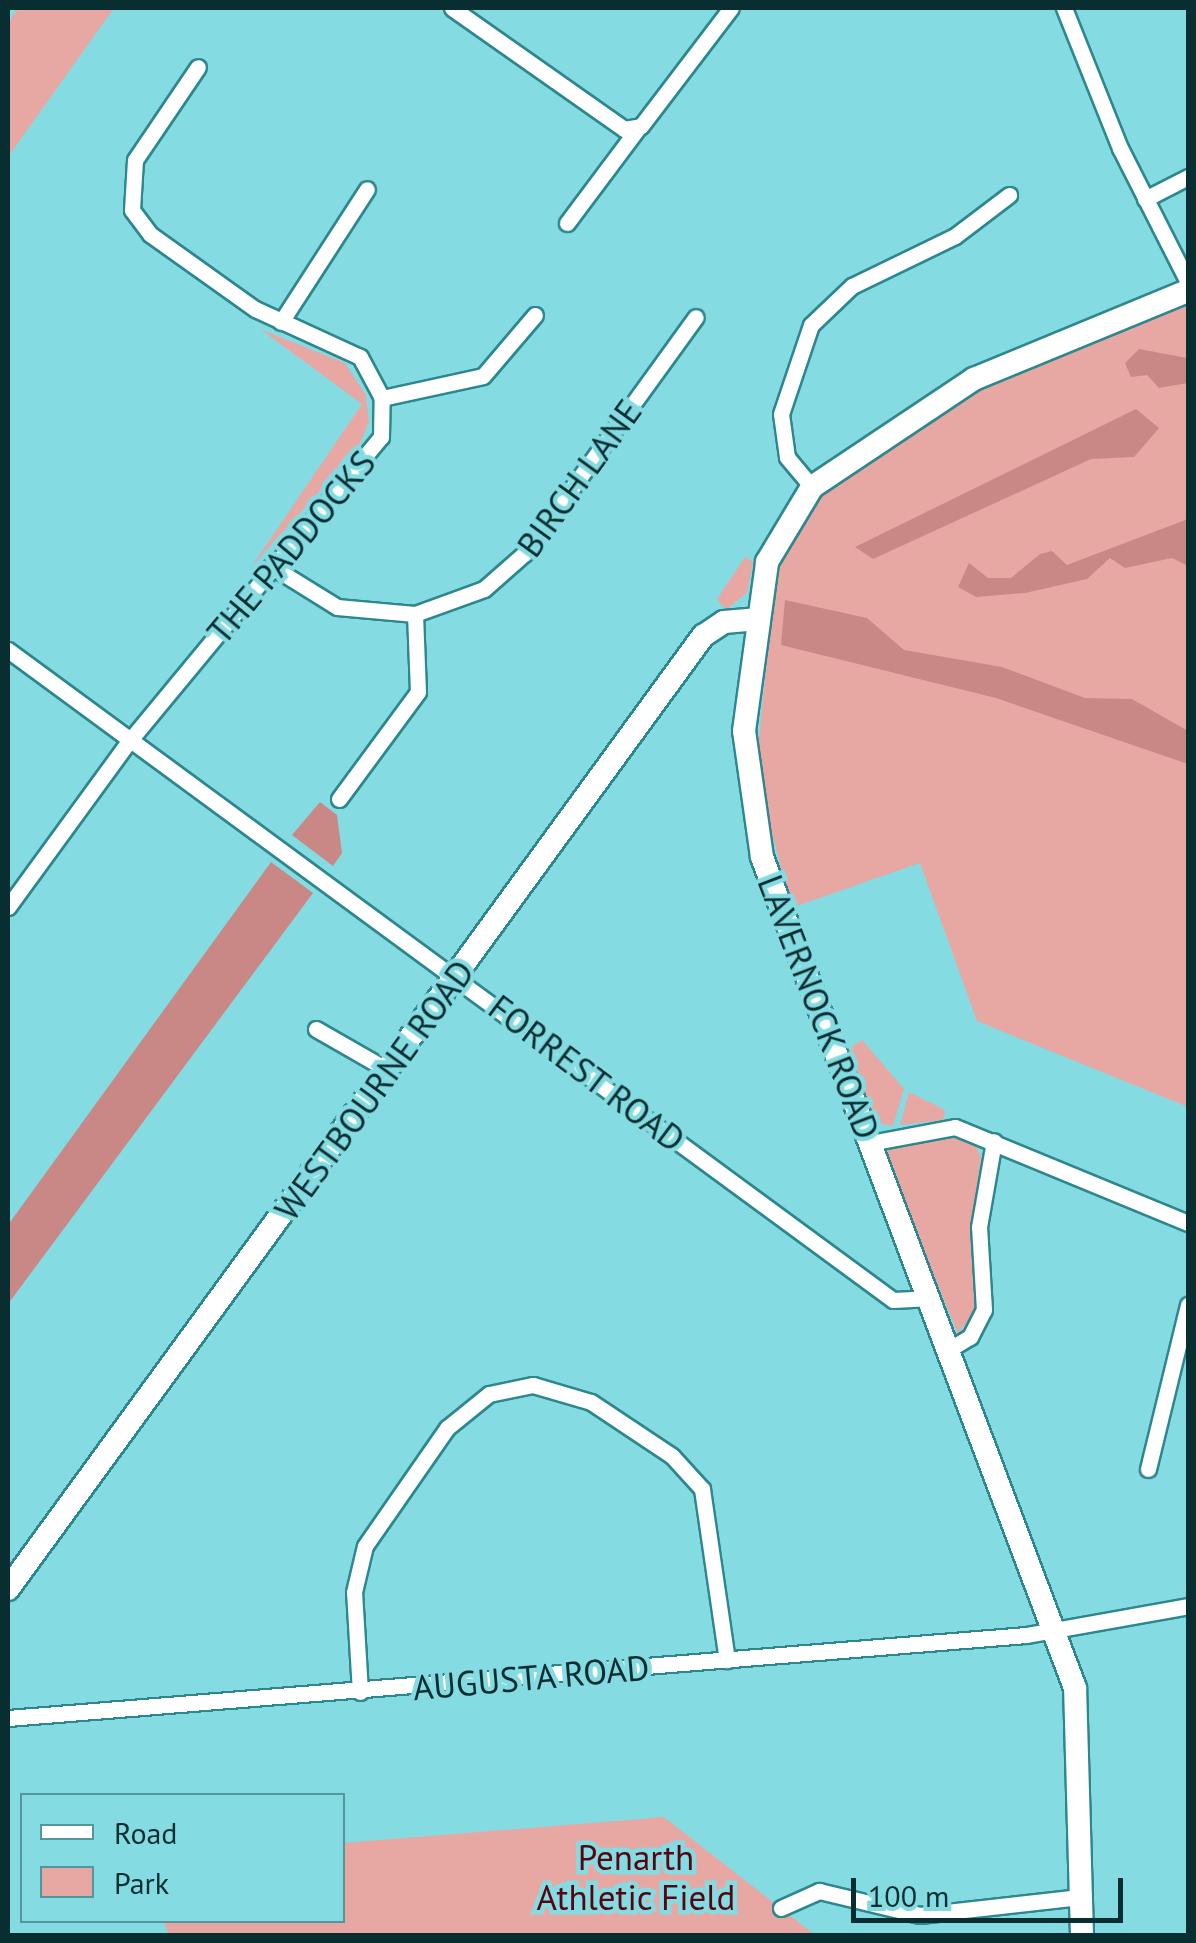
<!DOCTYPE html>
<style>
body{margin:0}
#map{position:relative;width:1196px;height:1943px;overflow:hidden;background:#85dbe2;font-family:"PT Sans",sans-serif}
div>[style]{position:absolute}
[style*='--x']{left:calc(var(--x)*1px);top:calc(var(--y)*1px);width:calc(var(--w)*1px);rotate:calc(var(--a)*1deg)}
.green>*{inset:0;background:#e7a8a4}
.forest>*{inset:0;background:#c98885}
.roads{filter:drop-shadow(2px 0 #2c878e) drop-shadow(-2px 0 #2c878e) drop-shadow(0 2px #2c878e) drop-shadow(0 -2px #2c878e)}
.street>*{height:15px;margin:-7.5px;padding:0 7.5px;transform-origin:7.5px;border-radius:7.5px;background:#fff}
.secondary>*{height:22px;margin:-11px;padding:0 11px;transform-origin:11px;border-radius:11px;background:#fff}
span{translate:-50% -50%;white-space:nowrap;text-align:center;line-height:1.15;-webkit-text-stroke:9px #85dbe2;paint-order:stroke}
.street-label{font-size:35px;color:#082e31}
.park-label{font-size:35px;color:#56050f}
.frame{position:absolute;inset:0;border:10px solid #082e31;pointer-events:none}
.legend{position:absolute;left:20px;top:1793px;width:325px;height:130px;box-sizing:border-box;background:#85dbe2;border:2px solid #53969b;margin:0;padding:12px 18px;list-style:none;font-size:30px;color:#082e31}
.legend li{display:flex;align-items:center;gap:20px;height:50px}
.legend b{width:50px;border:2px solid #53969b}
.scale{position:absolute;left:851px;top:1878px;width:272px;height:45px;box-sizing:border-box;border:5px solid #082e31;border-top:0;padding-left:12px;font-size:30px;line-height:35px;white-space:nowrap;color:#082e31;-webkit-text-stroke:8px #85dbe2;paint-order:stroke}
</style>
<div id="map">
<div class="green">
<i style="clip-path:polygon(18px 8px,114px 8px,8px 157px,8px 23px)"></i>
<i style="clip-path:polygon(1188px 302px,1188px 1107px,977px 1021px,920px 863px,791px 908px,756px 769px,776px 569px,795px 523px,826px 488px,974px 390px)"></i>
<i style="clip-path:polygon(260px 329px,345px 363px,366px 395px,369px 422px,358px 448px,250px 569px,362px 404px)"></i>
<i style="clip-path:polygon(745px 557px,753px 562px,747px 593px,726px 610px,717px 599px)"></i>
<i style="clip-path:polygon(862px 1040px,904px 1089px,893px 1126px,872px 1122px,845px 1051px)"></i>
<i style="clip-path:polygon(909px 1092px,945px 1110px,943px 1120px,900px 1125px)"></i>
<i style="clip-path:polygon(947px 1133px,972px 1139px,981px 1157px,971px 1227px,977px 1308px,958px 1334px,886px 1158px,889px 1145px)"></i>
<i style="clip-path:polygon(664px 1817px,815px 1935px,170px 1936px,163px 1921px,342px 1920px,343px 1843px)"></i>
</div>
<div class="forest">
<i style="clip-path:polygon(1139px 349px,1187px 358px,1188px 383px,1159px 388px,1147px 375px,1131px 377px,1125px 363px)"></i>
<i style="clip-path:polygon(1136px 409px,1159px 428px,1134px 457px,1091px 459px,873px 559px,855px 547px)"></i>
<i style="clip-path:polygon(1188px 519px,1188px 566px,1172px 558px,1125px 568px,1110px 558px,1087px 579px,1025px 593px,976px 597px,958px 587px,969px 563px,988px 578px,1011px 578px,1040px 554px,1052px 551px,1067px 565px)"></i>
<i style="clip-path:polygon(785px 600px,867px 618px,904px 650px,1002px 667px,1085px 698px,1132px 699px,1188px 731px,1188px 764px,996px 698px,781px 645px)"></i>
<i style="clip-path:polygon(320px 802px,337px 815px,342px 853px,333px 866px,292px 835px)"></i>
<i style="clip-path:polygon(271px 862px,313px 893px,8px 1304px,8px 1225px)"></i>
</div>
<div class="roads">
<div class="street">
<i style="--x:452;--y:8;--w:210;--a:35.1"></i>
<i style="--x:624;--y:129;--w:17;--a:-10"></i>
<i style="--x:641;--y:126;--w:148;--a:-52.7"></i>
<i style="--x:1064;--y:8;--w:151;--a:68.2"></i>
<i style="--x:1120;--y:148;--w:150;--a:63.1"></i>
<i style="--x:1145;--y:199;--w:48;--a:-27.1"></i>
<i style="--x:567;--y:223;--w:119;--a:-53.2"></i>
<i style="--x:281;--y:322;--w:158;--a:-57.1"></i>
<i style="--x:382;--y:398;--w:103;--a:-12.3"></i>
<i style="--x:483;--y:376;--w:80;--a:-49.6"></i>
<i style="--x:812;--y:487;--w:39;--a:-130"></i>
<i style="--x:787;--y:457;--w:43;--a:-97.9"></i>
<i style="--x:781;--y:414;--w:94;--a:-71.4"></i>
<i style="--x:811;--y:325;--w:57;--a:-43.6"></i>
<i style="--x:852;--y:286;--w:114;--a:-25.9"></i>
<i style="--x:955;--y:236;--w:68;--a:-37.2"></i>
<i style="--x:271;--y:566;--w:78;--a:31.8"></i>
<i style="--x:337;--y:607;--w:78;--a:5.1"></i>
<i style="--x:415;--y:614;--w:73;--a:-19.9"></i>
<i style="--x:484;--y:589;--w:55;--a:-41.3"></i>
<i style="--x:525;--y:553;--w:291;--a:-54.1"></i>
<i style="--x:8;--y:650;--w:1098;--a:36.3"></i>
<i style="--x:893;--y:1300;--w:35;--a:-3"></i>
<i style="--x:339;--y:799;--w:133;--a:-53.6"></i>
<i style="--x:418;--y:692;--w:78;--a:-92.2"></i>
<i style="--x:8;--y:907;--w:200;--a:-53.9"></i>
<i style="--x:126;--y:745;--w:400;--a:-50.4"></i>
<i style="--x:381;--y:437;--w:39;--a:-89"></i>
<i style="--x:382;--y:398;--w:47;--a:-118.2"></i>
<i style="--x:360;--y:357;--w:115;--a:-155.4"></i>
<i style="--x:255;--y:309;--w:129;--a:-144.5"></i>
<i style="--x:150;--y:234;--w:30;--a:-127"></i>
<i style="--x:132;--y:210;--w:50;--a:-86.6"></i>
<i style="--x:135;--y:160;--w:112;--a:-55.9"></i>
<i style="--x:316;--y:1029;--w:84;--a:29.9"></i>
<i style="--x:870;--y:1143;--w:86;--a:-10.7"></i>
<i style="--x:955;--y:1127;--w:252;--a:22.4"></i>
<i style="--x:948;--y:1350;--w:26;--a:-31"></i>
<i style="--x:970;--y:1337;--w:30;--a:-63"></i>
<i style="--x:984;--y:1310;--w:83;--a:-93.4"></i>
<i style="--x:979;--y:1227;--w:87;--a:-80.1"></i>
<i style="--x:1148;--y:1469;--w:169;--a:-76.3"></i>
<i style="--x:360;--y:1692;--w:100;--a:-93.4"></i>
<i style="--x:354;--y:1592;--w:47;--a:-76.6"></i>
<i style="--x:365;--y:1546;--w:144;--a:-55.2"></i>
<i style="--x:447;--y:1428;--w:54;--a:-39"></i>
<i style="--x:489;--y:1394;--w:45;--a:-11.6"></i>
<i style="--x:533;--y:1385;--w:60;--a:16.3"></i>
<i style="--x:591;--y:1402;--w:97;--a:33.7"></i>
<i style="--x:672;--y:1456;--w:45;--a:47.7"></i>
<i style="--x:702;--y:1489;--w:173;--a:81.7"></i>
<i style="--x:8;--y:1718;--w:1021;--a:-4.66"></i>
<i style="--x:1026;--y:1635;--w:165;--a:-10.1"></i>
<i style="--x:781;--y:1908;--w:42;--a:-24.1"></i>
<i style="--x:819;--y:1891;--w:104;--a:13.4"></i>
<i style="--x:920;--y:1915;--w:161;--a:-6.4"></i>
</div>
<div class="secondary">
<i style="--x:8;--y:1589;--w:1180;--a:-53.9"></i>
<i style="--x:703;--y:636;--w:25;--a:-34"></i>
<i style="--x:724;--y:622;--w:32;--a:-5"></i>
<i style="--x:1082;--y:1936;--w:248;--a:-91.6"></i>
<i style="--x:1075;--y:1688;--w:888;--a:-110.64"></i>
<i style="--x:762;--y:857;--w:127;--a:-98.1"></i>
<i style="--x:744;--y:731;--w:171;--a:-82.2"></i>
<i style="--x:767;--y:562;--w:87;--a:-59"></i>
<i style="--x:812;--y:487;--w:195;--a:-33.7"></i>
<i style="--x:974;--y:379;--w:231;--a:-22.4"></i>
</div>
</div>
<div class="street-label">
<span style="left:579px;top:478px;rotate:-54deg">BIRCH LANE</span>
<span style="left:291px;top:547px;rotate:-50deg">THE PADDOCKS</span>
<span style="left:819px;top:1007px;rotate:69deg">LAVERNOCK ROAD</span>
<span style="left:587px;top:1073px;rotate:37deg">FORREST ROAD</span>
<span style="left:374px;top:1090px;rotate:-54deg">WESTBOURNE ROAD</span>
<span style="left:531px;top:1677px;rotate:-5deg">AUGUSTA ROAD</span>
</div>
<div class="park-label">
<span style="left:636px;top:1877px">Penarth<br>Athletic Field</span>
</div>
<div class="frame"></div>
<ul class="legend">
<li><b style="height:12px;background:#fff"></b>Road</li>
<li><b style="height:28px;background:#e7a8a4"></b>Park</li>
</ul>
<div class="scale">100 m</div>
</div>
